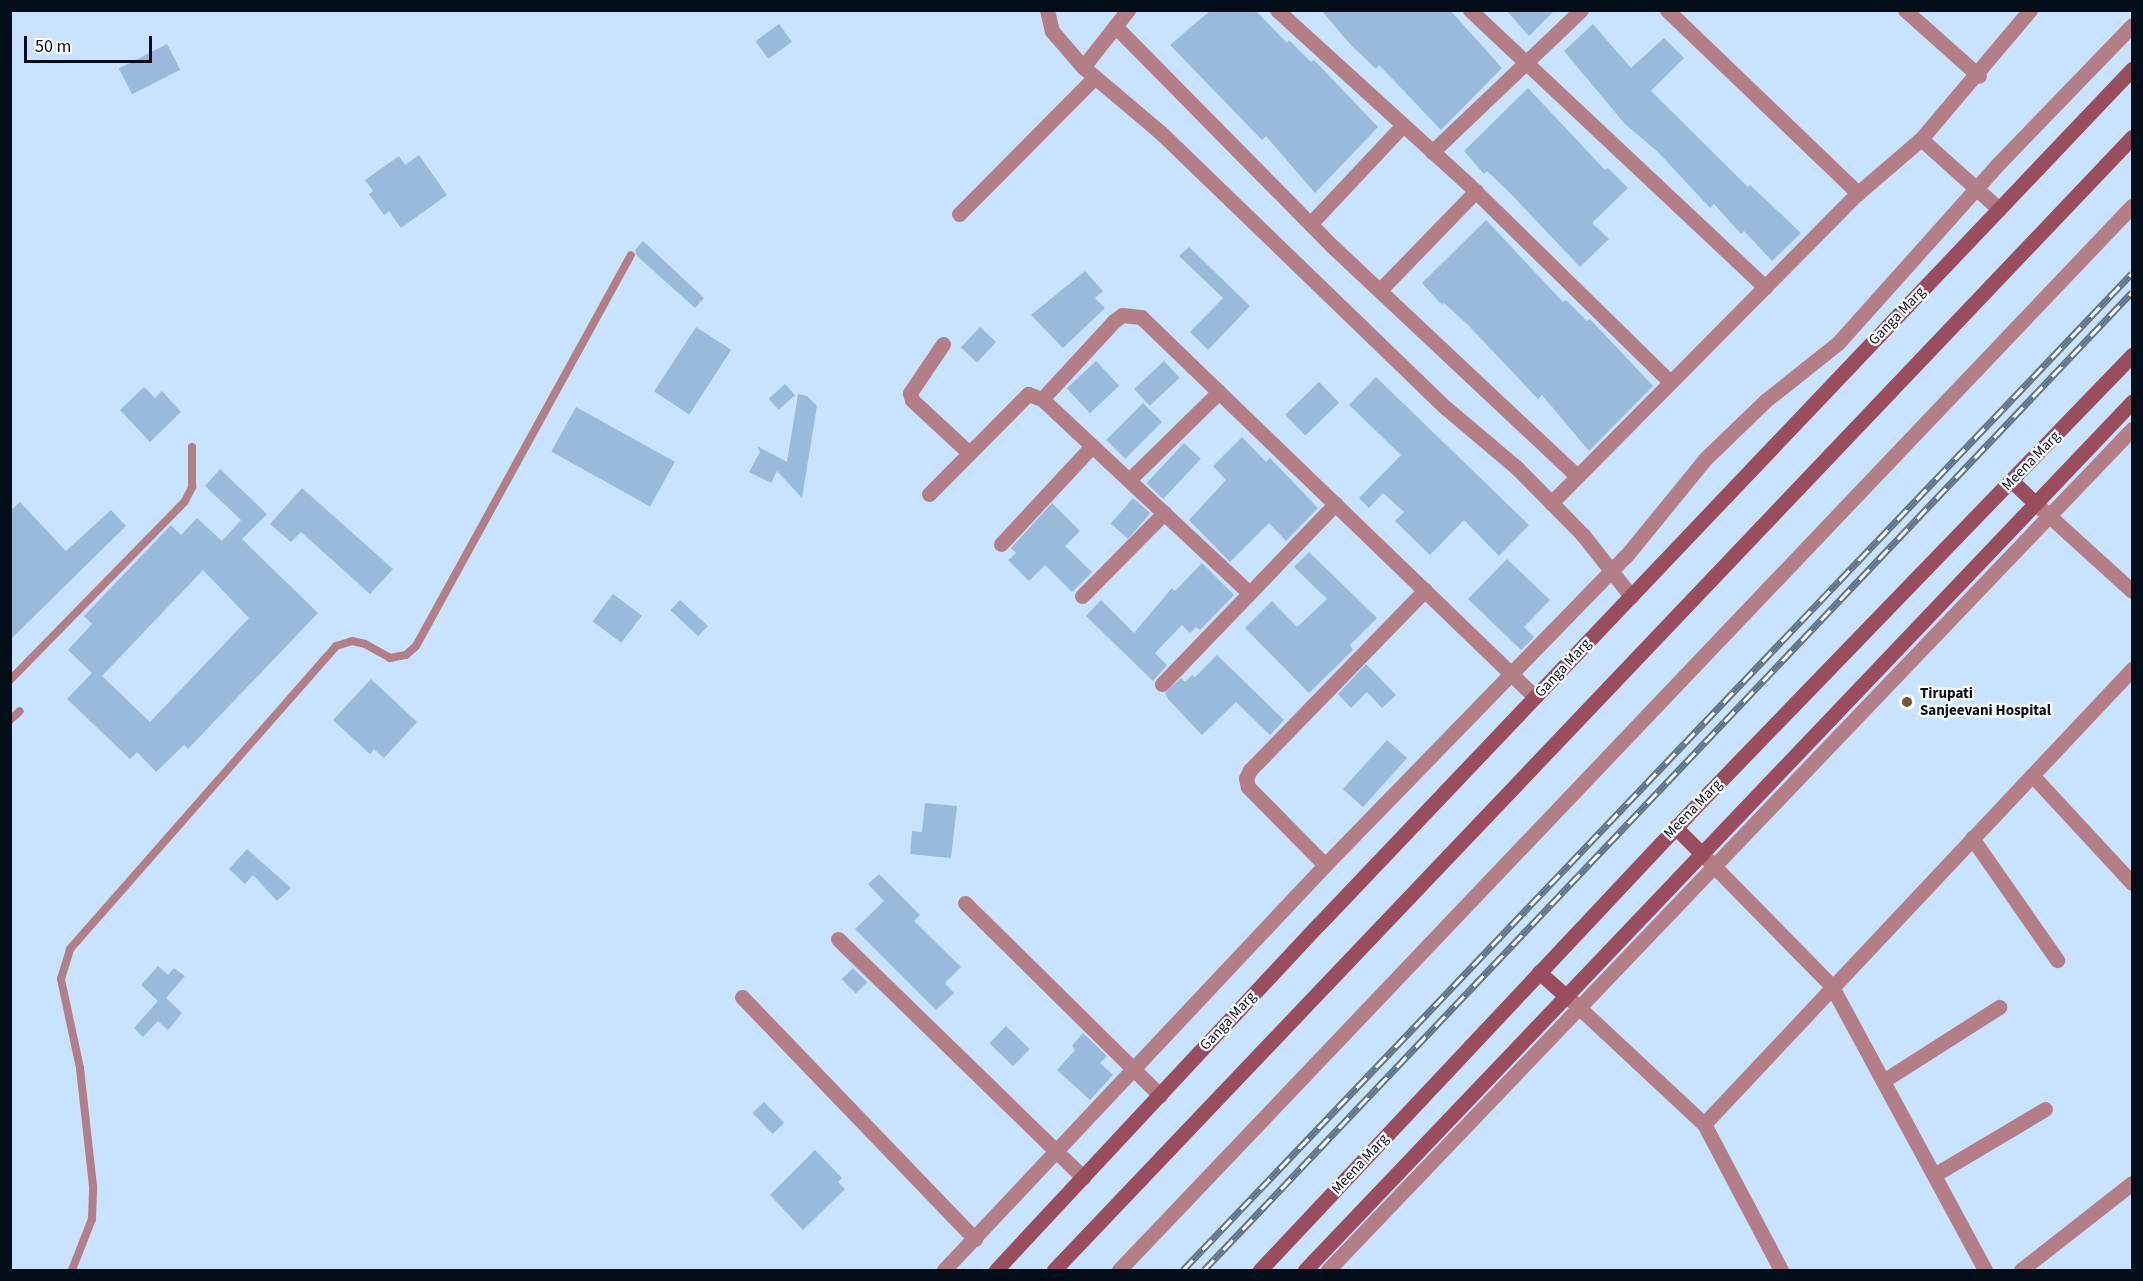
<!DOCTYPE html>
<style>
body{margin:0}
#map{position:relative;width:2143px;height:1281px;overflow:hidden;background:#c8e3ff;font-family:"Source Sans 3",sans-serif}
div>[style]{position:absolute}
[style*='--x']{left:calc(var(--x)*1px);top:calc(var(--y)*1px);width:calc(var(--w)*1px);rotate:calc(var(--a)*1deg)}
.building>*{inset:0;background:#9abadb;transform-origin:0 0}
.lane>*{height:8px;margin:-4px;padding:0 4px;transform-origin:4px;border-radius:4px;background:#b47e86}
.street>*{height:15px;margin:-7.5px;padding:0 7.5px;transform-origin:7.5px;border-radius:7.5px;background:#b47e86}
.secondary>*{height:15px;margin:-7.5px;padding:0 7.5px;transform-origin:7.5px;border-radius:7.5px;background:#9a4d5c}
.rail>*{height:7px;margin-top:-3.5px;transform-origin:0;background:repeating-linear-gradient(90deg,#fff 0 14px,#627588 0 28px);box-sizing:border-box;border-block:2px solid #627588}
.dots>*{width:16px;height:16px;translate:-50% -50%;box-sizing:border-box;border:3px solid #fff;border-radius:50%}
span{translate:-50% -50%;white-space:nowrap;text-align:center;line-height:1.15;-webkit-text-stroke:4.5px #fff;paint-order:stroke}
.street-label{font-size:15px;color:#040e19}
.poi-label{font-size:15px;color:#040e19;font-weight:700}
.left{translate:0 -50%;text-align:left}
.frame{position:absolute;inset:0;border:12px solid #040e19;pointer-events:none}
.scale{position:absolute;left:24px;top:36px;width:128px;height:27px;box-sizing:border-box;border:3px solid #040e19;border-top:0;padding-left:8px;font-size:18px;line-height:21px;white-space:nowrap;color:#040e19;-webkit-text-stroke:4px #fff;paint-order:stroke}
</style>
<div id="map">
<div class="building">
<i style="clip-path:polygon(1211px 10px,1255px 10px,1287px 43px,1289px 40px,1311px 62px,1314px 60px,1378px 127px,1315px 193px,1266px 136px,1262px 140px,1170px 45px)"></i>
<i style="clip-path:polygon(1321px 10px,1450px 10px,1502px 68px,1441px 130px,1379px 65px,1376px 69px,1350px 44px)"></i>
<i style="clip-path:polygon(1506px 10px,1555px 10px,1529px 36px)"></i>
<i style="left:779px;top:24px;width:22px;height:29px;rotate:54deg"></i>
<i style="clip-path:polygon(1593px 24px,1631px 68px,1664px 38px,1684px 58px,1651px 91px,1748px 187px,1750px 185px,1801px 233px,1772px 261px,1744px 231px,1741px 234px,1714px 204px,1710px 208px,1658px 152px,1625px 124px,1564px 51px)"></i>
<i style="left:167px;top:44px;width:29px;height:54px;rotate:63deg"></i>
<i style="clip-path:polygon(1528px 88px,1605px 170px,1608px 168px,1628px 188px,1592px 223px,1609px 239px,1580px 267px,1510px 193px,1487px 171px,1484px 174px,1464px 151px)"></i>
<i style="clip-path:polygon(419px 155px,447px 195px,401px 228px,389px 211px,384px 215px,369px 194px,373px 191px,365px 180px,399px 156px,405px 165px)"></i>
<i style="clip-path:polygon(1486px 220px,1563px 302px,1566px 300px,1587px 321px,1590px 319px,1653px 386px,1589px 451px,1542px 395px,1538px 399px,1468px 325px,1444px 303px,1442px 305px,1422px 283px)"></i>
<i style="clip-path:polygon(643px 241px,704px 298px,695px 308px,637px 256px,635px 250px)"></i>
<i style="clip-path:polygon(1189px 247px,1250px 306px,1208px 350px,1190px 332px,1223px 298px,1179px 256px)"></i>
<i style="clip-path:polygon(1085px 271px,1103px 291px,1095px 298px,1105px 308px,1063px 348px,1031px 315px)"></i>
<i style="left:696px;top:327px;width:42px;height:77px;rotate:33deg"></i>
<i style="left:980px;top:327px;width:22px;height:28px;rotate:43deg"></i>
<i style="left:1096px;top:361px;width:34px;height:40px;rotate:47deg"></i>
<i style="left:1164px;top:361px;width:23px;height:41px;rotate:47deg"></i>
<i style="clip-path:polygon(1376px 377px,1529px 525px,1499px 556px,1464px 520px,1430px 555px,1395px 521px,1404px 512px,1383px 493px,1369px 508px,1359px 498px,1401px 455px,1349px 405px)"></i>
<i style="left:1319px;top:382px;width:29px;height:47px;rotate:46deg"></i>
<i style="left:785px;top:384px;width:15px;height:22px;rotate:48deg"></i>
<i style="clip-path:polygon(144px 387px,155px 398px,162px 391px,181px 412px,150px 442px,120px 410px)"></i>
<i style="clip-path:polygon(798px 394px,807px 396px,817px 406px,802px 498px,777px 471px,771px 483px,749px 472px,760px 452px,757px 446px,787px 462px)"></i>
<i style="left:1143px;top:403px;width:27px;height:52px;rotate:45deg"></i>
<i style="left:576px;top:407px;width:113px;height:51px;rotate:29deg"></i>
<i style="clip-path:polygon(1242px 437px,1266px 462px,1270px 458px,1318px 508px,1286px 541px,1269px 523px,1230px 562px,1189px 520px,1226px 480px,1213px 466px)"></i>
<i style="left:1184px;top:443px;width:23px;height:55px;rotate:43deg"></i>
<i style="clip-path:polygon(evenodd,220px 469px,267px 514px,242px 539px,318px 613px,188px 749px,184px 745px,156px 772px,137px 752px,130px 759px,67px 699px,92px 673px,68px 650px,92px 624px,84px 616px,171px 525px,181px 535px,197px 518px,222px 541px,241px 520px,205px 486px,220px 469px,203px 570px,249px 618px,150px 722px,102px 676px,203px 570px)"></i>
<i style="clip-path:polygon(302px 488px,393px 569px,370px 594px,301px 532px,291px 542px,270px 524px)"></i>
<i style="left:1133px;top:498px;width:23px;height:34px;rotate:41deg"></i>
<i style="clip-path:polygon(20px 502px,66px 551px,111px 510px,126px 526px,10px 640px,10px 511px)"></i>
<i style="clip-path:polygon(1052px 503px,1080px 531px,1065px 546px,1092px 572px,1072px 592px,1045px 565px,1029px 581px,1008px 560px,1016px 553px,1011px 548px)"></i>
<i style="clip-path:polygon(1309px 552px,1377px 618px,1350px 645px,1353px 650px,1309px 693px,1245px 628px,1272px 601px,1297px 627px,1327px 599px,1294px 567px)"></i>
<i style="clip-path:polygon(1507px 559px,1550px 600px,1524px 627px,1534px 637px,1521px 650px,1468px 599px)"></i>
<i style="clip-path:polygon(1202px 563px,1234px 595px,1200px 630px,1196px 627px,1190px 633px,1182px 625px,1155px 653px,1167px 665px,1153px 681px,1086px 616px,1101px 600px,1134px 633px,1172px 588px,1175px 591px)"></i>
<i style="left:613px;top:594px;width:36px;height:34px;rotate:37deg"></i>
<i style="left:680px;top:600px;width:38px;height:14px;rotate:43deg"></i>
<i style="clip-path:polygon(1217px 655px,1284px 720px,1270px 735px,1236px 702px,1202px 735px,1168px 699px,1165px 693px,1181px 678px,1185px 682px,1192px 675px,1195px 677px)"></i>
<i style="clip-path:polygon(1366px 664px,1396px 695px,1382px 708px,1367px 692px,1351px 708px,1338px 694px)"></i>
<i style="clip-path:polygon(371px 679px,417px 722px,384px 758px,374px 749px,370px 754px,333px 720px)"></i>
<i style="left:1387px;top:740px;width:27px;height:66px;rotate:42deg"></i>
<i style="clip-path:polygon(925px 803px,957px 806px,951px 858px,910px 854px,912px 831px,922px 832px)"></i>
<i style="clip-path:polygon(247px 849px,291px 888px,277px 901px,253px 875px,245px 884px,229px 869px)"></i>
<i style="clip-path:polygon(879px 874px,920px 915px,914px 921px,961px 967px,945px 983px,954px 993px,936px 1010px,855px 929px,884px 901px,868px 884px)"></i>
<i style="clip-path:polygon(158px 966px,168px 975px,174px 968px,185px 976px,166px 998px,182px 1013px,168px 1030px,158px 1021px,143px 1037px,134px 1028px,158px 1001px,141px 985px)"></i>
<i style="left:853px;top:968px;width:20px;height:16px;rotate:45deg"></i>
<i style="left:1006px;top:1026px;width:33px;height:24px;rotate:44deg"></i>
<i style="clip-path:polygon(1083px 1033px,1107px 1056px,1100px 1063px,1113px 1075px,1090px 1100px,1057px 1070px,1075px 1050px,1072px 1046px)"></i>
<i style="left:764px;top:1102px;width:29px;height:16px;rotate:46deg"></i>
<i style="clip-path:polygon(815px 1150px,842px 1178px,838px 1182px,845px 1189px,803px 1230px,770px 1195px)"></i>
</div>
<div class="lane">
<i style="--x:10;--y:680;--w:250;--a:-45.6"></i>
<i style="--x:185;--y:501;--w:16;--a:-63"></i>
<i style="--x:192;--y:487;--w:40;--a:-90"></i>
<i style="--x:10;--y:720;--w:13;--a:-42"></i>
<i style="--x:72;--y:1270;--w:55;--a:-68.6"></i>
<i style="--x:92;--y:1219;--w:33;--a:-88"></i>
<i style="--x:93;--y:1186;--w:119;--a:-96.3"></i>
<i style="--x:80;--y:1068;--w:91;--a:-102.1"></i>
<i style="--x:61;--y:979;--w:31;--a:-73"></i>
<i style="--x:70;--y:949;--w:403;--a:-48.7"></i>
<i style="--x:336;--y:646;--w:17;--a:-17"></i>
<i style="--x:352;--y:641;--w:13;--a:13"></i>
<i style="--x:365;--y:644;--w:29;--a:29"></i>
<i style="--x:390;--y:658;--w:16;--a:-11"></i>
<i style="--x:406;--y:655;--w:13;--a:-42"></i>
<i style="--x:416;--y:646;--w:446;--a:-61.2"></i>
</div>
<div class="street">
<i style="--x:1047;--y:10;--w:22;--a:77"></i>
<i style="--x:1052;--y:31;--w:48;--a:49.3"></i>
<i style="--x:1083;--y:67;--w:101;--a:40.2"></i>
<i style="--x:1160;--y:132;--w:397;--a:44"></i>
<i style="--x:1446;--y:408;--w:93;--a:40.2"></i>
<i style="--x:1517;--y:468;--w:94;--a:45.4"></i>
<i style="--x:1583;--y:535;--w:78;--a:51.8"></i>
<i style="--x:1277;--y:10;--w:257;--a:42.3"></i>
<i style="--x:1467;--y:183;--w:283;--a:44.4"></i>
<i style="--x:1470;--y:10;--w:405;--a:43.2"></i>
<i style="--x:1667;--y:10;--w:265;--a:43.8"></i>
<i style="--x:1905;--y:10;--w:99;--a:41.7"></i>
<i style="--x:1115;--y:26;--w:309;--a:45.4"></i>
<i style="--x:1332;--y:246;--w:336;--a:43.2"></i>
<i style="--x:1083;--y:67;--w:73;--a:-51.7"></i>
<i style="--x:1921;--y:139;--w:105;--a:41.9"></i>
<i style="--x:1432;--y:152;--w:206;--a:-43.6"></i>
<i style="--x:959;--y:214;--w:193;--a:-45.2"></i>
<i style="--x:1311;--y:223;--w:134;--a:-46.8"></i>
<i style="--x:1380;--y:290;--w:138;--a:-45.9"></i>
<i style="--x:943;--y:344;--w:59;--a:124"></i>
<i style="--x:910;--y:393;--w:7;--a:74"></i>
<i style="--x:912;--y:400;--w:78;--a:42.9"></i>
<i style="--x:1042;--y:399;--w:284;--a:43.1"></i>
<i style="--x:1129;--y:480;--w:126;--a:-44.4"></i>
<i style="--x:929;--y:494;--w:141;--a:-45.3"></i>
<i style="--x:1028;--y:394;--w:15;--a:20"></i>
<i style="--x:1042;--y:399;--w:106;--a:-47.3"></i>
<i style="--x:1114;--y:321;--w:10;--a:-37"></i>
<i style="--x:1122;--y:315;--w:19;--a:6"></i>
<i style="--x:1141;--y:317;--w:547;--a:43.96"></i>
<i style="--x:1551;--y:503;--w:436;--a:-45.3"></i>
<i style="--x:1858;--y:193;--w:83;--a:-40.6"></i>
<i style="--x:1921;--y:139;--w:169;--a:-49.8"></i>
<i style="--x:2035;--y:503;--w:131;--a:42.2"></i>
<i style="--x:1001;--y:544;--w:134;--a:-47.1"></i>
<i style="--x:1082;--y:596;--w:117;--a:-45.3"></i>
<i style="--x:1162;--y:684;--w:250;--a:-46.1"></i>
<i style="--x:2032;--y:775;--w:147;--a:47.2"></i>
<i style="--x:1972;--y:838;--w:149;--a:55.1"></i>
<i style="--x:1707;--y:859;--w:177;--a:45.5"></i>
<i style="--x:1831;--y:985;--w:324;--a:61.6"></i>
<i style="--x:1325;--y:865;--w:110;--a:-134.6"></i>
<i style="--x:1248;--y:787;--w:9;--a:-103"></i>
<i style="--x:1246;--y:778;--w:9;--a:-63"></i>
<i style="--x:1250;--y:770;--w:251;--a:-45.8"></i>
<i style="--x:965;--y:903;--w:274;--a:44.6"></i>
<i style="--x:838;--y:939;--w:342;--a:44.2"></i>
<i style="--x:742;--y:997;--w:336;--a:46.1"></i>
<i style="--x:1572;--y:1001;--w:180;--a:43"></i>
<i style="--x:1704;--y:1124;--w:165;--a:62.2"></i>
<i style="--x:1883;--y:1081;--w:138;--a:-32.5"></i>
<i style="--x:1704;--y:1124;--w:625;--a:-46.75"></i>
<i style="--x:1934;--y:1175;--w:129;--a:-30.7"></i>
<i style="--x:944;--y:1270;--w:556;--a:-46.75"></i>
<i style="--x:1325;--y:865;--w:431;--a:-45.8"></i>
<i style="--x:1626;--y:556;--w:125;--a:-50.8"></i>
<i style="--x:1705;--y:459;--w:83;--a:-44"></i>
<i style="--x:1765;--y:401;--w:93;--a:-38.5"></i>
<i style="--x:1838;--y:343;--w:240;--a:-48.2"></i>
<i style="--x:1998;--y:164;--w:193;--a:-46"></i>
<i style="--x:1119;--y:1270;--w:1469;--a:-46.41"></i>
<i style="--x:1328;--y:1270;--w:1163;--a:-46.29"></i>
<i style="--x:2021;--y:1270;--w:141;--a:-38.1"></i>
</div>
<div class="secondary">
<i style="--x:2012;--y:481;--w:32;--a:44"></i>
<i style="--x:1675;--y:827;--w:38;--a:45"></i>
<i style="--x:1539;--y:972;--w:36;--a:42"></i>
<i style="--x:996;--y:1270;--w:473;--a:-47"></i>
<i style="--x:1319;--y:924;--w:1180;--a:-46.44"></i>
<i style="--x:1054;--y:1270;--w:1564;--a:-46.42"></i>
<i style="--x:1260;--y:1270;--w:632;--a:-46.79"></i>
<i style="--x:1693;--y:809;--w:632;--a:-45.96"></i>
<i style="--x:1305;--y:1270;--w:1199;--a:-46.39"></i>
</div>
<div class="rail">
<i style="--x:1183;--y:1270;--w:1376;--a:-46.41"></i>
<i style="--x:1204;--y:1270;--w:1348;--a:-46.5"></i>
</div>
<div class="dots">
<i style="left:1907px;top:702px;background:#7a582f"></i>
</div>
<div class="street-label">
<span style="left:1897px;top:316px;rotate:-46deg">Ganga Marg</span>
<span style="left:2031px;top:461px;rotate:-46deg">Meena Marg</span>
<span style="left:1563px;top:668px;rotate:-47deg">Ganga Marg</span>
<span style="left:1693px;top:809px;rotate:-46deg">Meena Marg</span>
<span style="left:1228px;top:1021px;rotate:-47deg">Ganga Marg</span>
<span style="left:1360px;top:1164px;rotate:-47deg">Meena Marg</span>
</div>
<div class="poi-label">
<span class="left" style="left:1920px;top:702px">Tirupati<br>Sanjeevani Hospital</span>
</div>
<div class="frame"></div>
<div class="scale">50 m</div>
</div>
